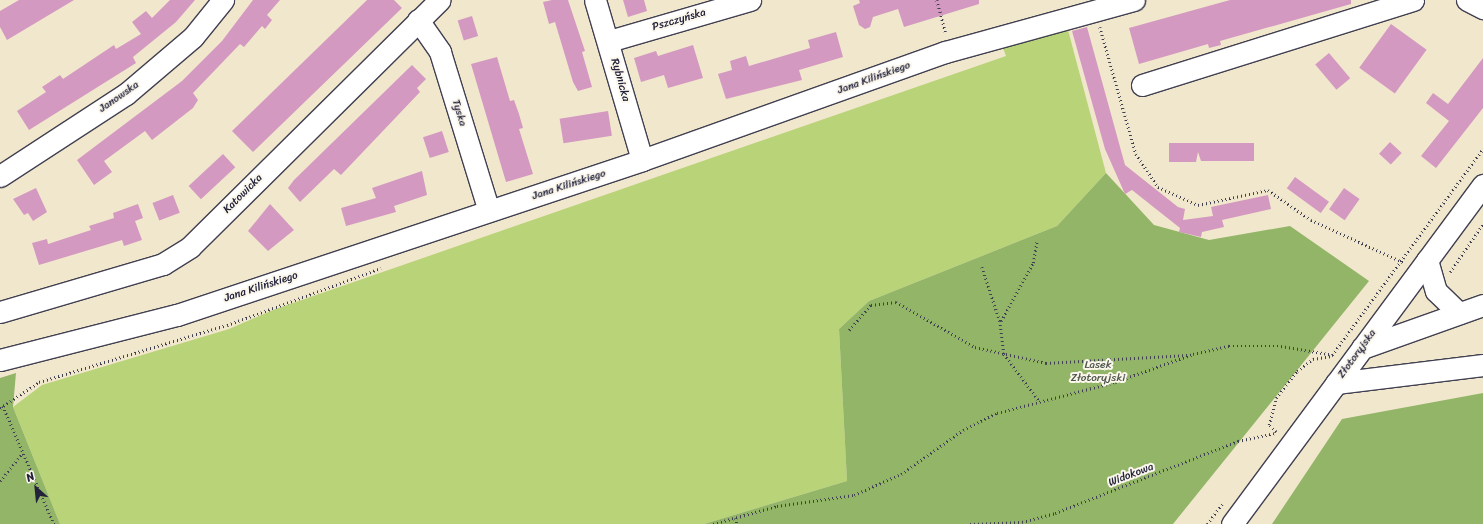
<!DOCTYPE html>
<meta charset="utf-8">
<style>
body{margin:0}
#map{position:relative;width:1483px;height:524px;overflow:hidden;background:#f1e7cd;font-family:Sriracha,sans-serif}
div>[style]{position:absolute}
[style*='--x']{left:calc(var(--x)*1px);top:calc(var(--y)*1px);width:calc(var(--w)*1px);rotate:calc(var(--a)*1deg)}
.green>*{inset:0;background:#b9d378}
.forest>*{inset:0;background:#92b568}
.building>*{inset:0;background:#d499c1;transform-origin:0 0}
.path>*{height:2.5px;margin-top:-1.25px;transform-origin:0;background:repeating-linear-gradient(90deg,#414051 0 1px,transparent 0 4px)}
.roads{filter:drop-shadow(1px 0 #414051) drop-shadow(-1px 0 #414051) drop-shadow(0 1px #414051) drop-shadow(0 -1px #414051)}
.minor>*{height:21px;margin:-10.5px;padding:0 10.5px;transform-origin:10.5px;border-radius:10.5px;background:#fff}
span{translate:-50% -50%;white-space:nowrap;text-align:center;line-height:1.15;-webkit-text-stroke:4px #fbf7ec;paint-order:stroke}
.street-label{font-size:11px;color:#22223b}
.park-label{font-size:11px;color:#4f574d}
.north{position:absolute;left:16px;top:468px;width:40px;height:40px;-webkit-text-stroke:3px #fbf7ec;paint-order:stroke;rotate:333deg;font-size:11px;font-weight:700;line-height:16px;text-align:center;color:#22223b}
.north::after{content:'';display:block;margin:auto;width:14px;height:18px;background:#22223b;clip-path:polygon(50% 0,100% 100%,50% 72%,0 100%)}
</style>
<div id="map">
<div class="green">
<i style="clip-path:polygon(1068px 30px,1106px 173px,1057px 226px,869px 301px,839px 329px,847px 481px,704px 524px,60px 524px,13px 407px,42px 385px,229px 329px,273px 310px,1006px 56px,1003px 48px)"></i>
</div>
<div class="forest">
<i style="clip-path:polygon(1106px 173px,1154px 225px,1209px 240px,1290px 226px,1369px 281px,1173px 524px,704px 524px,847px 481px,839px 329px,869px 301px,1057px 226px)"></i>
<i style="clip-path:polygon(16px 373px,13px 407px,60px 524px,0 524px,0 378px)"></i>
<i style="clip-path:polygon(1483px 393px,1483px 524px,1272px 524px,1342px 419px)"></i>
</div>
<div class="building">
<i style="clip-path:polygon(19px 0,74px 0,7px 40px,0 27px,0 11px)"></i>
<i style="clip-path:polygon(170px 0,195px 0,176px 22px,133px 57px,136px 63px,29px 130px,17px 111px,46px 92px,42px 87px,60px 75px,63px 79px,114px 45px,116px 49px,141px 34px,132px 22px,146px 11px,152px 18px)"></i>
<i style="clip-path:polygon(253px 0,280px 0,267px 15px,272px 20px,265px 29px,262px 26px,244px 47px,240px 44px,193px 93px,198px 100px,193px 108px,152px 140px,145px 131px,104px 161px,112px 172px,94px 185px,77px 160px,182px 81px,222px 41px)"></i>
<i style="clip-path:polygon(367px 0,394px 0,402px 8px,253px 152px,232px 131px)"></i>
<i style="clip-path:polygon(552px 0,568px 0,585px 51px,582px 52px,592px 87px,578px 91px,573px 82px,555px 22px,549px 24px,543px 2px)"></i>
<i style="clip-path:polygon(623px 0,644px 0,647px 11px,628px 17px)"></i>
<i style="clip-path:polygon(859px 0,979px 0,979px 4px,904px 27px,898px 9px,873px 17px,870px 27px,865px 29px,859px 25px,853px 6px,860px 3px)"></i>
<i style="clip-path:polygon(1230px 0,1351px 0,1351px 4px,1220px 41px,1221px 45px,1209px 48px,1208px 44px,1139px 64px,1129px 28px)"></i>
<i style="left:472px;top:16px;width:21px;height:15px;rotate:73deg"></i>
<i style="left:1391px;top:24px;width:44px;height:54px;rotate:36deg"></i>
<i style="clip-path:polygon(1087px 27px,1125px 165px,1178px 207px,1185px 209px,1183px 220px,1213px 216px,1211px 207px,1268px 195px,1271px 209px,1222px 220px,1224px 227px,1202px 232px,1201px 237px,1179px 232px,1180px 228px,1132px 190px,1125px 194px,1105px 149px,1072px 31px)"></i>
<i style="clip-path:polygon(836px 32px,843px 57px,799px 70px,802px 80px,726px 99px,718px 74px,732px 70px,730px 61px,746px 56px,749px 66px,810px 48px,808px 40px)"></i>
<i style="clip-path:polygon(693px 45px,703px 78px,668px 88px,664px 75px,641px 82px,634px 58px,656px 51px,658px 56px)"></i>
<i style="left:1329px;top:53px;width:33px;height:18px;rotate:50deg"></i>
<i style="clip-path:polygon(497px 57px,510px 101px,514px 100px,519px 114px,523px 128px,519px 129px,533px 174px,506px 182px,471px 64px)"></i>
<i style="clip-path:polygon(1483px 58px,1483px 108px,1436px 168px,1421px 156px,1449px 121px,1426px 103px,1433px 93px,1448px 104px)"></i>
<i style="clip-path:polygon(412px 65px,426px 79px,417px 88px,420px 92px,341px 175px,334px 169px,300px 202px,288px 188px,294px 180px)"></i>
<i style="left:608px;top:111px;width:25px;height:49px;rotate:81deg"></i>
<i style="left:442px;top:131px;width:22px;height:20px;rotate:72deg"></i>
<i style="left:1390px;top:142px;width:16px;height:16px;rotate:43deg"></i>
<i style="clip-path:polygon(1169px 143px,1254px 143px,1254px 161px,1201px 161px,1198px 152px,1196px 162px,1169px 162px)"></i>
<i style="left:223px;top:154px;width:18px;height:47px;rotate:47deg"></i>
<i style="clip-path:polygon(422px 171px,427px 195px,394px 206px,396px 212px,346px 226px,341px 208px,376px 198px,372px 188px)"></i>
<i style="left:1295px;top:177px;width:42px;height:14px;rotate:36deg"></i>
<i style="clip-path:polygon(36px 188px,47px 212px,33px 221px,28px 213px,24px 215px,13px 199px)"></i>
<i style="left:1344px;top:188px;width:19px;height:26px;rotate:35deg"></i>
<i style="left:173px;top:195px;width:19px;height:22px;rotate:69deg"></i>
<i style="clip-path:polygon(138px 204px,143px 218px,135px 221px,142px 240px,124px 246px,122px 240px,39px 265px,32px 243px,47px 239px,48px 244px,91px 230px,89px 226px,114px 218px,113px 213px)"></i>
<i style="clip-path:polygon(270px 204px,294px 230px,268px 251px,248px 231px)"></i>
</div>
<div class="path">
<i style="--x:937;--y:0;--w:35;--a:75"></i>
<i style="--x:1100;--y:27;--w:132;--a:74.2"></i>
<i style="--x:1136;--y:154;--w:40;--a:56"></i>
<i style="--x:1158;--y:187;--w:44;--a:24.2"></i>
<i style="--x:1198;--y:205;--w:72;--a:-12.1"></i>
<i style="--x:1268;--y:190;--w:52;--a:34.9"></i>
<i style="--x:1311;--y:220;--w:103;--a:24.6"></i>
<i style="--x:982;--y:267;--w:57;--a:71.6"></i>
<i style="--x:1000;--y:321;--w:33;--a:83"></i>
<i style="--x:1004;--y:354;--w:60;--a:53.1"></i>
<i style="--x:1450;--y:272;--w:58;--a:-55.5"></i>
<i style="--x:1001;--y:321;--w:66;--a:-61.1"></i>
<i style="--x:1033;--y:263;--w:22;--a:-80"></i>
<i style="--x:849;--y:330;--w:33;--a:-49"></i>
<i style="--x:871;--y:305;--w:25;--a:-7"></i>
<i style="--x:896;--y:302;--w:91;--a:29.7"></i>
<i style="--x:975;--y:347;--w:73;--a:12.7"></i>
<i style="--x:1046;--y:363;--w:142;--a:-3.2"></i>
<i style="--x:1332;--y:355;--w:255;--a:-53.8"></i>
<i style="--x:3;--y:406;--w:129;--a:66.6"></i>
<i style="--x:0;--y:408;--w:47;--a:-33.7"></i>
<i style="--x:39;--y:382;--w:196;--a:-16.9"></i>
<i style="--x:227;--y:325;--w:164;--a:-20.3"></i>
<i style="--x:1276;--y:432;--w:10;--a:-135"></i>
<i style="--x:1269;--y:425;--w:28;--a:-75"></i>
<i style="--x:1276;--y:398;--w:34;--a:-52"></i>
<i style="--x:1297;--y:371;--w:20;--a:-37"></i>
<i style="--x:1313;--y:359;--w:19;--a:-9"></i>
<i style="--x:0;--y:481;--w:36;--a:-51"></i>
<i style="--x:736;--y:518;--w:6;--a:81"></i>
<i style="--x:713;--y:524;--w:66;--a:-15.7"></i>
<i style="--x:777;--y:506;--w:78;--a:-8.1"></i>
<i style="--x:854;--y:495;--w:51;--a:-24.1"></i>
<i style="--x:901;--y:474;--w:76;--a:-35.4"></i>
<i style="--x:963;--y:430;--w:38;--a:-27"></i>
<i style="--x:997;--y:413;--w:122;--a:-14.7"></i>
<i style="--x:1115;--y:382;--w:83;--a:-19.7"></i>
<i style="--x:1193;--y:354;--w:37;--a:-13"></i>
<i style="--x:1229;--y:346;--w:52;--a:0"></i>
<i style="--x:1281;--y:346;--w:54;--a:9.6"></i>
<i style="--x:970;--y:524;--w:52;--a:-2.2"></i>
<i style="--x:1022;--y:522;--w:34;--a:-15"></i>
<i style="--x:1055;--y:513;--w:197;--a:-21.5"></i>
<i style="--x:1238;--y:441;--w:39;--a:-12"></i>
<i style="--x:1207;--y:524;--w:25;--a:-53"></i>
</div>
<div class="roads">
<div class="minor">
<i style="--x:595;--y:0;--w:167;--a:73.6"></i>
<i style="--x:1467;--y:0;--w:18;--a:27"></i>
<i style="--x:418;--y:20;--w:39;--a:55"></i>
<i style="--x:440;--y:52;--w:166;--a:72.9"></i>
<i style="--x:609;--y:41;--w:147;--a:-16.2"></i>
<i style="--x:1142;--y:85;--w:284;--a:-17.4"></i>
<i style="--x:0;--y:176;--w:150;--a:-33.1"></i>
<i style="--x:126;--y:94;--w:88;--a:-40.4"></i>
<i style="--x:193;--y:37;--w:48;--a:-51"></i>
<i style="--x:1427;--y:260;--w:32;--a:74"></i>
<i style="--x:1436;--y:291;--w:32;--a:44"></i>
<i style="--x:0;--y:312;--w:170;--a:-16.4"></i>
<i style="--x:163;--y:264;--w:32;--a:-32"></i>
<i style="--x:190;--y:247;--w:351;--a:-44.7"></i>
<i style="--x:1362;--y:348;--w:128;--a:-19.6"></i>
<i style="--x:0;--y:360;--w:183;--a:-14.3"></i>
<i style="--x:177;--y:315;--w:490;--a:-18.4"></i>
<i style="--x:642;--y:160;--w:322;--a:-19.6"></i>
<i style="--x:945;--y:52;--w:196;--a:-15.4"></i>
<i style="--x:1336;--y:383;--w:148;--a:-7"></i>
<i style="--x:1232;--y:524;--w:422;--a:-53.5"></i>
</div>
</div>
<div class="street-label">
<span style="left:679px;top:20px;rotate:-16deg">Pszczyńska</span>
<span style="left:874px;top:78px;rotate:-20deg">Jana Kilińskiego</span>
<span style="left:620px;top:80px;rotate:74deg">Rybnicka</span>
<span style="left:119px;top:97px;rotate:-35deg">Janowska</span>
<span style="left:459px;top:113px;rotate:73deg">Tyska</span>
<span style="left:569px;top:185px;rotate:-18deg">Jana Kilińskiego</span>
<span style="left:243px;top:194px;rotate:-45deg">Katowicka</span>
<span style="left:261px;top:287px;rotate:-18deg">Jana Kilińskiego</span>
<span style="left:1357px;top:354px;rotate:-54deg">Złotoryjska</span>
<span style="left:1131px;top:475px;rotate:-21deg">Widokowa</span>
</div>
<div class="park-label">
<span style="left:1098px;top:372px">Lasek<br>Złotoryjski</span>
</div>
<div class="north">N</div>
</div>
